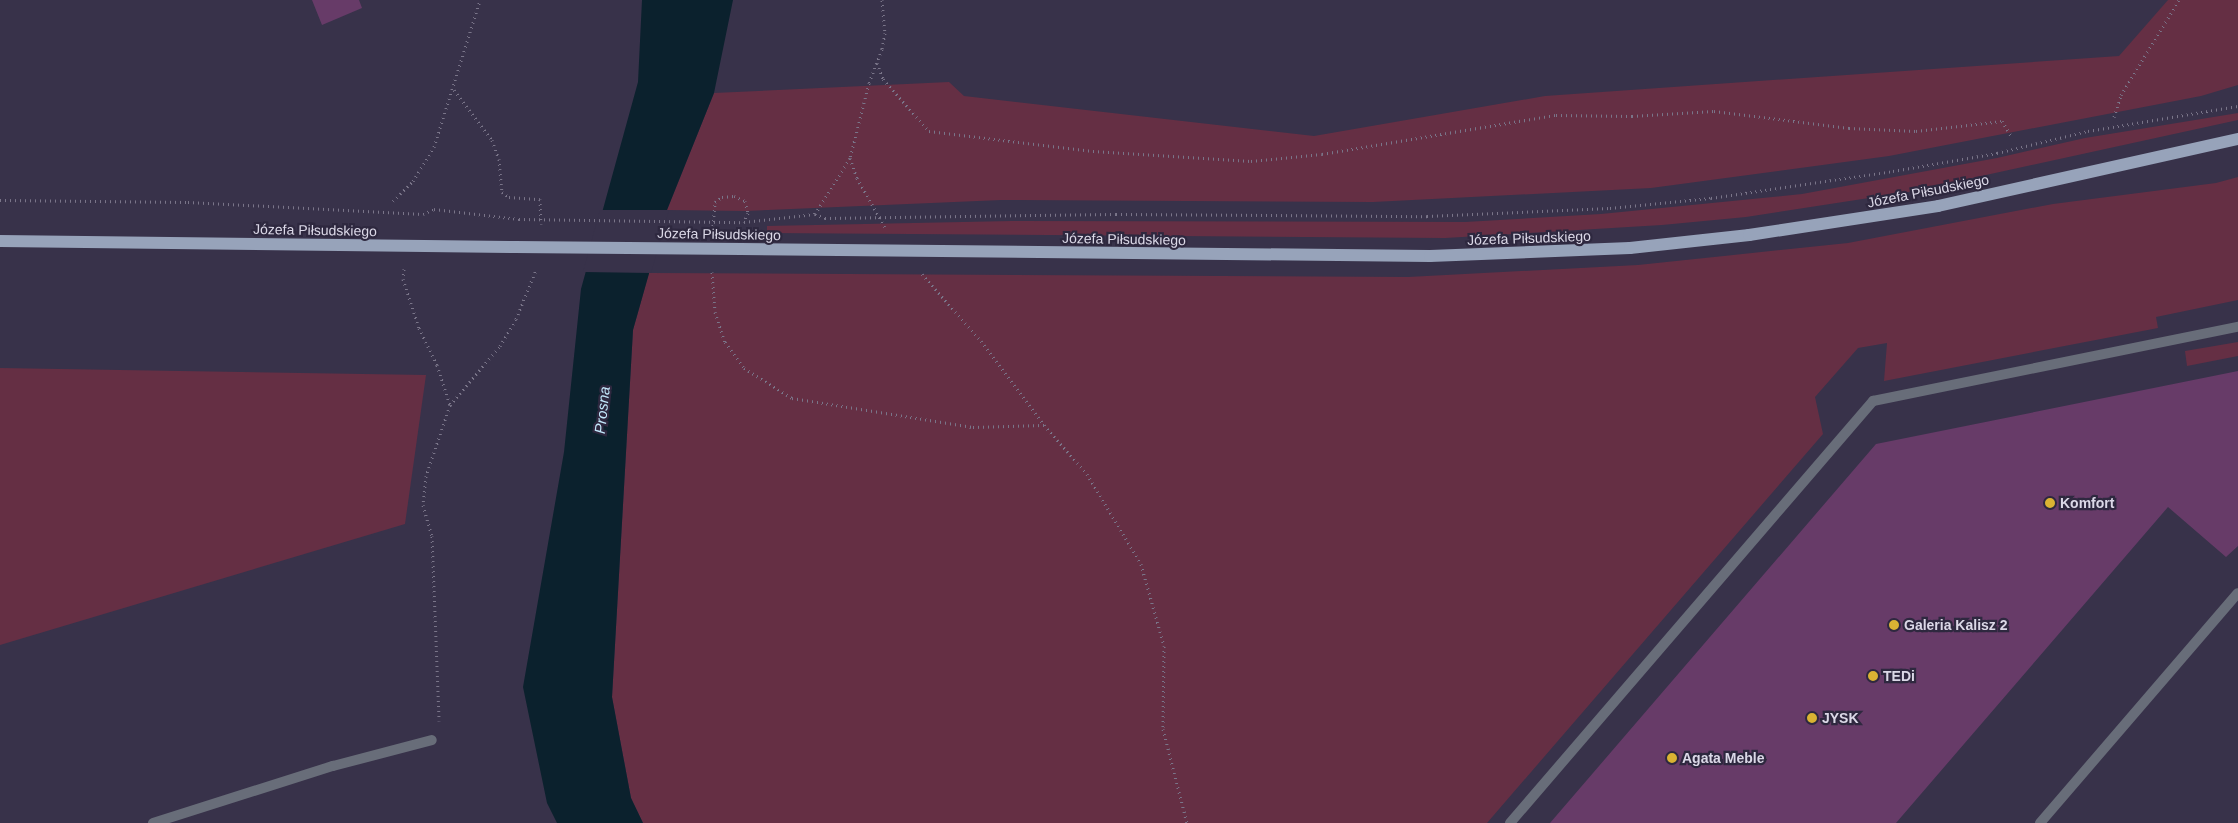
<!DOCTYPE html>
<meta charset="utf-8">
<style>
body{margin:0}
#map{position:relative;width:2238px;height:823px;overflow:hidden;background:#38324a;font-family:Arial,sans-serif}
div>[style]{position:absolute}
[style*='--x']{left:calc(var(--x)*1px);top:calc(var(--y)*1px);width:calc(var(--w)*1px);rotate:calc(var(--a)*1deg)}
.green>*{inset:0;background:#652f44}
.water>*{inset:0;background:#0b212d}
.pier>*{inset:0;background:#38324a}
.building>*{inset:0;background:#673b68}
.path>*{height:3px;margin-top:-1.5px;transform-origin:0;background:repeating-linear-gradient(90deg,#7a7589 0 1px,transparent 0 5px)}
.lane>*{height:10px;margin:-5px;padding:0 5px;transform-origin:5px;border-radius:5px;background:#686d79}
.primary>*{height:12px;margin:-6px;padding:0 6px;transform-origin:6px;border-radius:6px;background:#97a3ba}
.path-bridge>*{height:3px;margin-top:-1.5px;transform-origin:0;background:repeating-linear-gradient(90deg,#7a7589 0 1px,transparent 0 5px)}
.primary-bridge>*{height:12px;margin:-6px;padding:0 6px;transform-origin:6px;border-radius:6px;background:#97a3ba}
.dots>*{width:14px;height:14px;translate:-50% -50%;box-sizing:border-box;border:2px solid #2e283f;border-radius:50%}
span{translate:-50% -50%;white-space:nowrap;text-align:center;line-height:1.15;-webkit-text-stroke:4.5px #2e283f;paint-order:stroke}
.street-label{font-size:14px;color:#dbd8e7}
.poi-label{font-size:14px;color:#dbd8e7;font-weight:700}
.left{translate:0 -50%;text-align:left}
.water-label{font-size:15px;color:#c2e7fb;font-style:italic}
</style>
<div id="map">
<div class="green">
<i style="clip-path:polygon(2168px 0,2238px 0,2238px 85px,2201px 96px,1889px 156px,1651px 188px,1373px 202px,1001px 200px,745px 211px,667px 210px,714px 93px,949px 82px,964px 96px,1314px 136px,1545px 96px,2119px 56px)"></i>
<i style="clip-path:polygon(2238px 113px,2238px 120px,1908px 192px,1746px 217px,1662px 225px,1445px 238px,767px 233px,767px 226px,1012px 221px,1465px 222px,1601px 214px,1802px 194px,1997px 158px,2085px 138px)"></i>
<i style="clip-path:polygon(2238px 177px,2238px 300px,2156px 317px,2158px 328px,1884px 381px,1887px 343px,1858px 348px,1815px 397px,1823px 434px,1487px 823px,643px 823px,631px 798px,612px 697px,633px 330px,649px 273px,1408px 277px,1638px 265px,1848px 243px,2053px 204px,2216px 183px)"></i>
<i style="clip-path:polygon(2238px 342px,2238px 356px,2187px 366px,2185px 351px)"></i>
<i style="clip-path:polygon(0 368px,426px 375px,405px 524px,0 645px)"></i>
</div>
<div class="water">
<i style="clip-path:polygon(642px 0,733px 0,714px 93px,667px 210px,633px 330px,612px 697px,631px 798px,643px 823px,557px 823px,547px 803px,523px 687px,564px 452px,581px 289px,638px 82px)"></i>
</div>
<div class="pier">
<i style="clip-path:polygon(600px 210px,669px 210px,651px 273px,583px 272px)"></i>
</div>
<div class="building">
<i style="clip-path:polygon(312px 0,359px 0,362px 8px,322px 25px)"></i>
<i style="clip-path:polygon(2238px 371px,2238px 546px,2226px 557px,2168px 507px,1896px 823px,1550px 823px,1876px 444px)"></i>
</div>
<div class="path">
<i style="--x:882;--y:0;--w:33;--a:85"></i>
<i style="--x:885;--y:33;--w:16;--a:101"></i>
<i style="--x:882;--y:49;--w:36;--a:111"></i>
<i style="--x:869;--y:83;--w:77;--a:104.2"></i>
<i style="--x:850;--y:158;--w:21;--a:71"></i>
<i style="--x:857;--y:178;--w:56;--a:60.3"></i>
<i style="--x:877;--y:63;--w:17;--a:69"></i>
<i style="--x:883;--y:79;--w:69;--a:48.5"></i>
<i style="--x:929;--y:131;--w:165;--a:7"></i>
<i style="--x:1093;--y:151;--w:158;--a:3.6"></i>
<i style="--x:1251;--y:161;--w:71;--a:-5.6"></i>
<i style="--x:1322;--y:154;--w:237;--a:-9.5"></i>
<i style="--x:1556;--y:115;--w:76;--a:0.8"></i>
<i style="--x:1632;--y:116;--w:82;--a:-3.5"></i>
<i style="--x:1714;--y:111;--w:136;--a:7.2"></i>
<i style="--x:1849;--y:128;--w:67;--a:2.6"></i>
<i style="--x:1916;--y:131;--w:87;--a:-6.6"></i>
<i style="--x:2002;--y:121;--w:19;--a:58"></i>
<i style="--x:454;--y:90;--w:63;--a:52.8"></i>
<i style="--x:492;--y:140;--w:20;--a:70"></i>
<i style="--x:499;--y:159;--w:33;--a:85"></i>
<i style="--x:502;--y:192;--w:9;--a:36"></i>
<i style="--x:509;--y:197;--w:31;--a:4"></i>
<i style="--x:540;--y:199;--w:25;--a:88"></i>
<i style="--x:2114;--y:117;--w:23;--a:-72"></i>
<i style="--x:2121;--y:95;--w:111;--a:-58.6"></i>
<i style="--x:0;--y:200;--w:188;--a:0.6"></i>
<i style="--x:188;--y:202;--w:235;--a:2.9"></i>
<i style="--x:423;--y:214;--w:12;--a:-24"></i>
<i style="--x:434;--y:209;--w:86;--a:6.7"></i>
<i style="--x:393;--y:201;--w:28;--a:-45"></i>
<i style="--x:413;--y:181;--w:40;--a:-58"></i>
<i style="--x:434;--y:147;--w:154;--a:-72.6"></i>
<i style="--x:815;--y:214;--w:66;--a:-58"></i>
<i style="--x:713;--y:226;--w:24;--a:-85"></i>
<i style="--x:715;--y:202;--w:9;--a:-36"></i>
<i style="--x:722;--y:197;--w:12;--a:-5"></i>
<i style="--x:734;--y:196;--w:12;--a:24"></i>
<i style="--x:745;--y:201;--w:12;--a:76"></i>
<i style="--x:748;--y:213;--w:10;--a:114"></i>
<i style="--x:744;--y:222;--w:71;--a:-6.4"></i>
<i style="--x:815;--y:214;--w:11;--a:22"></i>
<i style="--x:825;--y:218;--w:291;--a:-0.8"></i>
<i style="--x:1116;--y:214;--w:311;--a:0.4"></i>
<i style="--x:1427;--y:216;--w:183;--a:-2.5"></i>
<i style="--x:1610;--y:208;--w:101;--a:-5.7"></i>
<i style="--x:1711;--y:198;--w:184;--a:-8.4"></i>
<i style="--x:1893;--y:171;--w:106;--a:-9.8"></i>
<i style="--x:1997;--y:153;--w:94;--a:-13.6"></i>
<i style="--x:2088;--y:131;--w:152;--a:-9.5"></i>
<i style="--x:404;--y:269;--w:10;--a:96"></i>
<i style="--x:403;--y:279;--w:52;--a:71.9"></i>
<i style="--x:419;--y:328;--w:41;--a:64.1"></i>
<i style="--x:437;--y:365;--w:42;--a:72"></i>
<i style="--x:450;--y:405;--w:75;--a:108.7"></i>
<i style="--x:426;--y:476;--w:29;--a:96"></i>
<i style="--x:423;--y:505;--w:32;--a:74"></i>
<i style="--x:432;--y:536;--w:185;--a:87.8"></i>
<i style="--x:712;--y:272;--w:40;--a:85.7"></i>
<i style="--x:715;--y:312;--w:32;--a:72"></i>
<i style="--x:725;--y:342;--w:32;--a:54"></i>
<i style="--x:744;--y:368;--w:57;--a:32"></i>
<i style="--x:792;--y:398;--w:183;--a:9.1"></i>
<i style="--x:973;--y:427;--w:71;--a:-1.6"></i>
<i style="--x:922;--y:274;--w:89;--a:48.6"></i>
<i style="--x:981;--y:341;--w:105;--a:53.1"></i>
<i style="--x:1044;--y:425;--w:65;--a:48.7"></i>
<i style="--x:1087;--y:474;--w:105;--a:59"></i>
<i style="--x:1141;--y:564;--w:85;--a:74.3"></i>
<i style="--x:1164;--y:646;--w:83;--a:90.7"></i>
<i style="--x:1163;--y:729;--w:97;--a:75.7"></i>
<i style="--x:450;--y:405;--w:77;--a:-49.7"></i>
<i style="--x:500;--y:346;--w:31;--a:-59"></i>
<i style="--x:516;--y:319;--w:53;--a:-67.8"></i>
</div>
<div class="lane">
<i style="--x:153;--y:823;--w:189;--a:-17.6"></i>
<i style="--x:333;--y:766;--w:102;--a:-14.7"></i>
<i style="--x:1510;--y:823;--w:557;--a:-49.3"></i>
<i style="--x:1873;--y:401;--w:372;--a:-11.5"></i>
<i style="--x:2040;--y:823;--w:303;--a:-49.3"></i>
</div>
<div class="primary">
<i style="--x:0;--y:241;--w:515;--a:0.67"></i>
<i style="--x:741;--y:249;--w:689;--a:0.58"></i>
<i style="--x:1430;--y:256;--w:200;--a:-2.3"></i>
<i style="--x:1630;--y:248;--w:120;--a:-6.2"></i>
<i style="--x:1749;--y:235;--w:191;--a:-8.7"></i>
<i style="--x:1938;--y:206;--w:307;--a:-12.6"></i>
</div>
<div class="path-bridge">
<i style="--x:519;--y:219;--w:225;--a:0.8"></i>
</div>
<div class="primary-bridge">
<i style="--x:515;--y:247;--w:226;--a:0.5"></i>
</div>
<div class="dots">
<i style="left:2050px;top:503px;background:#dab333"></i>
<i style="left:1894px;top:625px;background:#dab333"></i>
<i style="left:1873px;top:676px;background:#dab333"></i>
<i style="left:1812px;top:718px;background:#dab333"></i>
<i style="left:1672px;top:758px;background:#dab333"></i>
</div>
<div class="street-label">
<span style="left:1928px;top:191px;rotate:-11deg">Józefa Piłsudskiego</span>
<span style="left:315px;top:230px;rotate:1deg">Józefa Piłsudskiego</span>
<span style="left:719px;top:234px;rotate:1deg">Józefa Piłsudskiego</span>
<span style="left:1529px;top:238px;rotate:-2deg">Józefa Piłsudskiego</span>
<span style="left:1124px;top:239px;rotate:1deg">Józefa Piłsudskiego</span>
</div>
<div class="poi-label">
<span class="left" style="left:2060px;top:503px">Komfort</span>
<span class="left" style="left:1904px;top:625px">Galeria Kalisz 2</span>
<span class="left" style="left:1883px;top:676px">TEDi</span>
<span class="left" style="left:1822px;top:718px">JYSK</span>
<span class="left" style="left:1682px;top:758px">Agata Meble</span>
</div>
<div class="water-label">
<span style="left:602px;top:410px;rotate:-84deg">Prosna</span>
</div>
</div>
